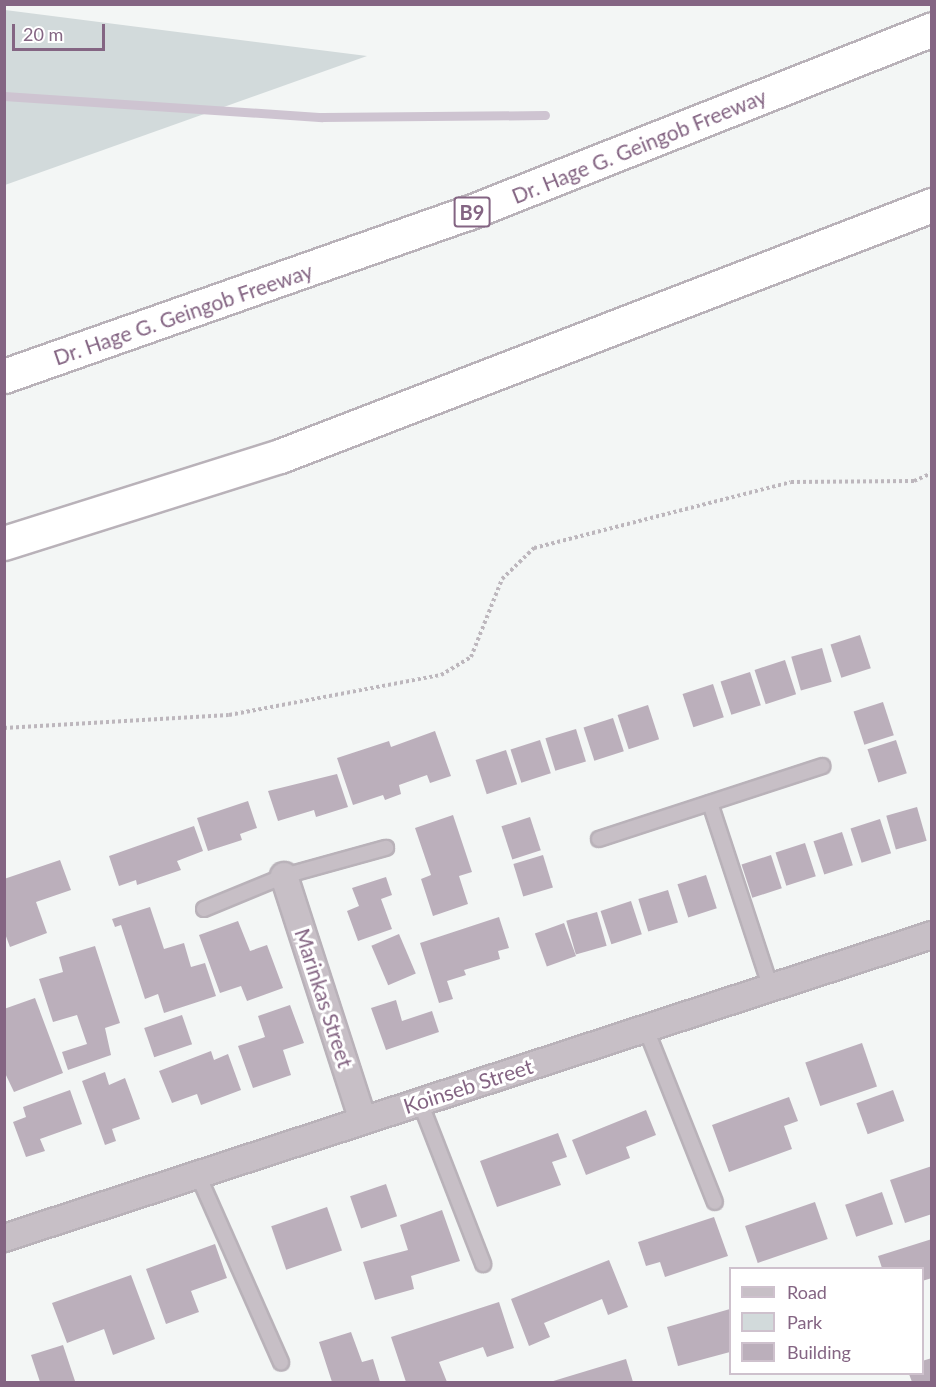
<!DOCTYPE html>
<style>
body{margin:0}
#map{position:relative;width:936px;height:1387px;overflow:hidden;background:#f3f6f5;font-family:Lato,sans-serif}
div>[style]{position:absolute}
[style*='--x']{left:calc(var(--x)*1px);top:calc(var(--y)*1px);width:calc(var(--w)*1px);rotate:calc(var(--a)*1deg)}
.green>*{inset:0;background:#d2dadb}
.stream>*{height:9px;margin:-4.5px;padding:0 4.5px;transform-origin:4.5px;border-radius:4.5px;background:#cec4d1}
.building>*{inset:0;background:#bbafbb;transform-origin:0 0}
.path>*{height:4px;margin-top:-2px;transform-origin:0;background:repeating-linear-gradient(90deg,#bdb7bd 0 3px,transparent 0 6px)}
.roads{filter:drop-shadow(2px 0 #b9b2b9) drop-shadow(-2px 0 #b9b2b9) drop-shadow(0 2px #b9b2b9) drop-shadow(0 -2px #b9b2b9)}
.lane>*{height:14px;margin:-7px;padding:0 7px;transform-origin:7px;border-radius:7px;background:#c7bfc6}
.street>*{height:26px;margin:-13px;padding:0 13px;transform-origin:13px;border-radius:13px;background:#c7bfc6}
.highway>*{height:33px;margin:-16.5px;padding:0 16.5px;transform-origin:16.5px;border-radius:16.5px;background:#fff}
span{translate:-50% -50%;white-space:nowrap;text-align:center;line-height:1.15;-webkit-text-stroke:6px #fff;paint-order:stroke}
.shield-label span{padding:2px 4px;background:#fff;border:2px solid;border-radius:4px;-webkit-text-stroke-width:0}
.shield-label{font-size:20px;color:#846583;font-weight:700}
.street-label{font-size:21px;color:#846583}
.frame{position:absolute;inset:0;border:6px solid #846583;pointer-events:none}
.legend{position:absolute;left:729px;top:1267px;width:195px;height:108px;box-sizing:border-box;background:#fff;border:2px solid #cec1cd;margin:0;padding:8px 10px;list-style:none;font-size:18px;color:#846583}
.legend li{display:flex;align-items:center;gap:12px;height:30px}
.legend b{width:30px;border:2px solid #cec1cd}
.scale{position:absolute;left:12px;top:24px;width:93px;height:27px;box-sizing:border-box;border:3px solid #846583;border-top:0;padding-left:8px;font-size:18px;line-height:21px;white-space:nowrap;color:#846583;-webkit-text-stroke:4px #fff;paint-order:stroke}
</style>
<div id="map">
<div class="green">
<i style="clip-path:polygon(5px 10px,367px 56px,5px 185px)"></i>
</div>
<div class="stream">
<i style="--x:4;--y:96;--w:319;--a:3.8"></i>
<i style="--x:322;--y:117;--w:223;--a:-0.5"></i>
</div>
<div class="building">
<i style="left:860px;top:635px;width:35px;height:31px;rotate:72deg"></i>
<i style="left:822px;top:648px;width:35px;height:32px;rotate:74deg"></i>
<i style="left:785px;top:660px;width:36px;height:32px;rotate:72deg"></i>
<i style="left:750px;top:672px;width:35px;height:31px;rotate:72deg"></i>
<i style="left:713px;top:684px;width:35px;height:32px;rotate:72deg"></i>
<i style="left:883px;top:702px;width:35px;height:31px;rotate:72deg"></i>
<i style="left:648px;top:705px;width:36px;height:32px;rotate:72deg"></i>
<i style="left:613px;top:718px;width:35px;height:31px;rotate:72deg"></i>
<i style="left:576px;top:729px;width:34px;height:32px;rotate:73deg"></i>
<i style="clip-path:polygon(435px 731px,451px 776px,430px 783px,427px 775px,399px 785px,401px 794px,385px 800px,383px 795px,353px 805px,337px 758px,389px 741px,391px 747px)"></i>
<i style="left:540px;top:740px;width:35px;height:31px;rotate:72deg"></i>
<i style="left:896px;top:740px;width:35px;height:30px;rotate:72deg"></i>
<i style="left:506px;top:750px;width:36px;height:32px;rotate:72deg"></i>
<i style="clip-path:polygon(337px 774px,348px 807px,316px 817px,314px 810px,278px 821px,268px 791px)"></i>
<i style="clip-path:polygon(248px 801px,257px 828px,240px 834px,242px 840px,208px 851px,197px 818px)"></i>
<i style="left:917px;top:807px;width:35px;height:32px;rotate:74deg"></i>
<i style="clip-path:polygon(453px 815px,472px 872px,459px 876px,468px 904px,433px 916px,421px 879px,431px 875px,415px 828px)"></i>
<i style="left:530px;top:817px;width:35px;height:30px;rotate:72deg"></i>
<i style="left:880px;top:819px;width:36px;height:31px;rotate:72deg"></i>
<i style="clip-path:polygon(194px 826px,203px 851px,177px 861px,181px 870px,137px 885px,136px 880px,119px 886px,109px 856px)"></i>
<i style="left:842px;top:832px;width:35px;height:30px;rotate:72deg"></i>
<i style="left:805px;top:843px;width:35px;height:31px;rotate:72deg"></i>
<i style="left:543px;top:855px;width:34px;height:31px;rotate:73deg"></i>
<i style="left:771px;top:855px;width:35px;height:31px;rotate:72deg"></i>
<i style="clip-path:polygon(60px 860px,71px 890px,36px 902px,47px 933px,10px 947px,4px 931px,4px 879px)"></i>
<i style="left:706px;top:875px;width:35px;height:30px;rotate:72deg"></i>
<i style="clip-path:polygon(386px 877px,392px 895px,381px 899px,392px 929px,358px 941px,347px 911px,359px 906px,352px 888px)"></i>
<i style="left:668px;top:890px;width:34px;height:31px;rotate:73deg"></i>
<i style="left:631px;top:901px;width:35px;height:32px;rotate:72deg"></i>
<i style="clip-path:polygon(150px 907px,164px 949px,184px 943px,191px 967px,205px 963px,216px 996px,164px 1013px,158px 994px,145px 999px,121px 925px,115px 927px,112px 919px)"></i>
<i style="left:597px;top:912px;width:35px;height:32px;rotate:74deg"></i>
<i style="clip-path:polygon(499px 917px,509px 948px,498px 951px,500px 959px,464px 970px,466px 975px,447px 981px,453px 999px,439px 1003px,420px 943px)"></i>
<i style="clip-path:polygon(238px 921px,250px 951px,267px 945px,283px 988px,247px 1001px,241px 986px,220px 993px,199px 935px)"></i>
<i style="left:564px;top:923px;width:35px;height:31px;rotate:70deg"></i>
<i style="left:399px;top:934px;width:43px;height:30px;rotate:67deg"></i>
<i style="clip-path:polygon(95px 946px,120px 1023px,105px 1028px,111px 1055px,68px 1070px,62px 1052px,87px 1044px,77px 1015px,53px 1022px,39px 979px,63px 972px,59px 957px)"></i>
<i style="clip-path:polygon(35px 998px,63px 1073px,14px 1092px,4px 1071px,4px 1009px)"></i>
<i style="clip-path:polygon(396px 1000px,402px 1021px,432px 1011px,439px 1032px,386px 1050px,371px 1008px)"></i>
<i style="clip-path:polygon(290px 1005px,304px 1043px,283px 1050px,291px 1075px,253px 1088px,238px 1046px,265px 1037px,258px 1016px)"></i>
<i style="left:182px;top:1015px;width:31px;height:40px;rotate:71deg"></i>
<i style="left:862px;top:1043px;width:46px;height:60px;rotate:71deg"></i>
<i style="clip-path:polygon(211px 1051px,214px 1060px,228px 1054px,241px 1090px,201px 1105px,197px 1094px,172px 1103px,159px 1071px)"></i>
<i style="clip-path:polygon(105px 1072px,109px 1085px,125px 1078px,140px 1119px,112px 1129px,116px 1141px,105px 1145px,82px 1081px)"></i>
<i style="clip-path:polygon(70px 1090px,82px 1124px,40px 1139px,45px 1151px,26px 1157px,13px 1122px,26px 1117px,23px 1107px)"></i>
<i style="left:893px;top:1090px;width:33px;height:39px;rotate:70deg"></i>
<i style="clip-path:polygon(789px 1097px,798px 1121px,784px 1126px,792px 1149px,729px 1172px,712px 1125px)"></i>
<i style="clip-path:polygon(646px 1110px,656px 1135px,626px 1147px,630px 1158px,586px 1175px,572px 1140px)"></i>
<i style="clip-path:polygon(558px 1133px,567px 1157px,552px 1162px,561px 1185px,497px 1207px,480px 1161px)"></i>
<i style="clip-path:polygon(932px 1166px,932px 1214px,905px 1223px,890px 1180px)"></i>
<i style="left:386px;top:1184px;width:34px;height:38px;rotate:71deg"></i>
<i style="left:882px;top:1192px;width:34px;height:39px;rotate:71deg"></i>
<i style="left:815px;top:1202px;width:39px;height:74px;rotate:71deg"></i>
<i style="left:327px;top:1207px;width:46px;height:59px;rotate:71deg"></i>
<i style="clip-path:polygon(442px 1210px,460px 1261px,411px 1276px,414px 1289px,375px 1300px,363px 1262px,408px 1250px,400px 1225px)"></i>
<i style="clip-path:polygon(714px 1217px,728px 1256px,665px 1277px,660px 1262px,646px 1266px,638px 1242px)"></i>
<i style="clip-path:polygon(932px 1239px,932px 1278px,922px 1281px,922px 1268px,882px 1268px,878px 1256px)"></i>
<i style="clip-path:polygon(215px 1244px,227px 1278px,191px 1291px,199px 1312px,166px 1324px,146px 1269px)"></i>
<i style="clip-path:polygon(609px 1260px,628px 1307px,608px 1315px,602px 1299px,544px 1323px,550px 1337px,529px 1346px,511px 1299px)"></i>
<i style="clip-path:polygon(131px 1275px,155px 1339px,113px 1355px,104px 1329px,67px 1343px,52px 1303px)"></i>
<i style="clip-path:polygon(499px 1302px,514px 1348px,487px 1357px,483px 1347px,439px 1362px,447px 1382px,406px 1382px,391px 1337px)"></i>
<i style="clip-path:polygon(730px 1309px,730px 1352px,678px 1366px,667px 1327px)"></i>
<i style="clip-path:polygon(351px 1332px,362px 1362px,373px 1359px,380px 1382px,332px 1382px,319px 1342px)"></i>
<i style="clip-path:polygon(63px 1345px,75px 1381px,40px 1382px,31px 1355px)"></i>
<i style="clip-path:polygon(932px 1358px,932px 1382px,912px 1382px,909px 1374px,922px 1374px,922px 1361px)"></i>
<i style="clip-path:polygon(626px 1359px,633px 1382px,550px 1382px)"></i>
</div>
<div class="path">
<i style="--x:4;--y:728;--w:225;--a:-3.3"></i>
<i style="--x:229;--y:715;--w:216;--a:-10.7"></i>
<i style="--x:441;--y:675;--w:35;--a:-31"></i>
<i style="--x:471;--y:657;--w:84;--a:-68.3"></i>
<i style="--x:502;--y:579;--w:45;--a:-44.1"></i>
<i style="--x:534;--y:548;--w:265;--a:-14.4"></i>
<i style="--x:791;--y:482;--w:123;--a:-0.5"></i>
<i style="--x:914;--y:481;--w:20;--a:-24"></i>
</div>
<div class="roads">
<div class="lane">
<i style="--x:710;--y:803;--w:193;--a:71.8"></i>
<i style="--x:599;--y:839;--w:235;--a:-18.1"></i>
<i style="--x:204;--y:909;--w:87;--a:-22.4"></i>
<i style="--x:284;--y:876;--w:106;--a:-15.4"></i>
<i style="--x:646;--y:1029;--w:186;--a:68.3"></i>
<i style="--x:420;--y:1102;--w:174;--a:68.7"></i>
<i style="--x:198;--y:1175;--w:205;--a:66.1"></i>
</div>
<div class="street">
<i style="--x:284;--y:876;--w:256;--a:72.1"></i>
<i style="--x:4;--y:1238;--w:976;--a:-18.08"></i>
</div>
<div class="highway">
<i style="--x:4;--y:376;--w:492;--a:-19.4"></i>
<i style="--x:468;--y:213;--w:499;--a:-21.6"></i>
<i style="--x:4;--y:543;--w:289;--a:-17.5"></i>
<i style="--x:280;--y:456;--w:699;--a:-21.06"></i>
</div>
</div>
<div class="shield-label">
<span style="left:472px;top:212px">B9</span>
</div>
<div class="street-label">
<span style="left:639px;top:146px;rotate:-22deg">Dr. Hage G. Geingob Freeway</span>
<span style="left:183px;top:314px;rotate:-19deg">Dr. Hage G. Geingob Freeway</span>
<span style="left:324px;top:998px;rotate:72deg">Marinkas Street</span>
<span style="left:468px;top:1086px;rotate:-18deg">Koinseb Street</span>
</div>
<div class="frame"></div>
<ul class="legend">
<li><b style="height:8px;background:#c7bfc6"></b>Road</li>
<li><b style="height:16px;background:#d2dadb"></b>Park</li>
<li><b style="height:16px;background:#bbafbb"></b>Building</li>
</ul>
<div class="scale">20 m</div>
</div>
